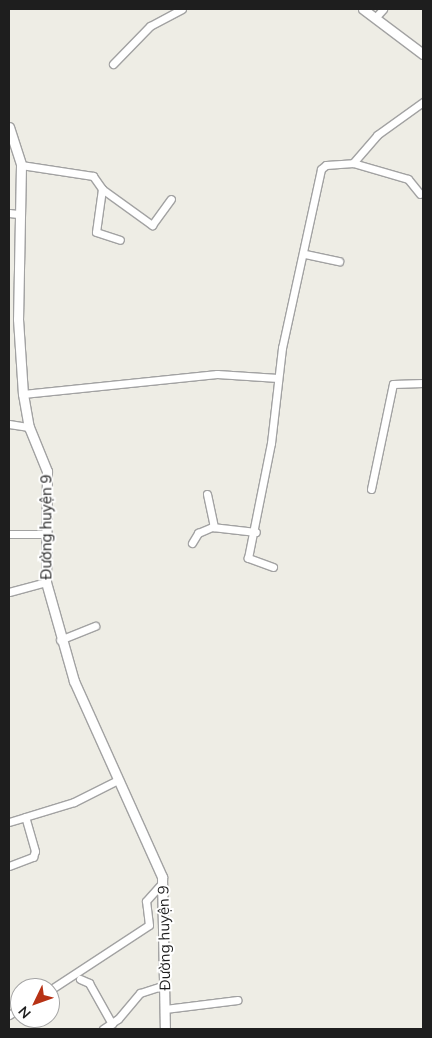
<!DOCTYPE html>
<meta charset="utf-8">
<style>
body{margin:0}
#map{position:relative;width:432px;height:1038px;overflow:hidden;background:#eeede5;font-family:Mulish,sans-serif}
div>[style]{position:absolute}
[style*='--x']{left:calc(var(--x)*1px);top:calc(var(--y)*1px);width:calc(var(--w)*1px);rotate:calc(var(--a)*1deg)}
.roads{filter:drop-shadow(1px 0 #a2a2a2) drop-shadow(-1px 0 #a2a2a2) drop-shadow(0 1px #a2a2a2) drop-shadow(0 -1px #a2a2a2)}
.minor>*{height:7px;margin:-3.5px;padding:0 3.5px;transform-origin:3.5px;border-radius:3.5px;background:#fff}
.tertiary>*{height:9px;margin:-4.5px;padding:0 4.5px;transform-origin:4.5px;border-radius:4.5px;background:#fff}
span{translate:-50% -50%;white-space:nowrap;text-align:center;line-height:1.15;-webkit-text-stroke:4px #fff;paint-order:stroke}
.street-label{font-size:15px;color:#1e1e1e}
.frame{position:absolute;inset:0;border:10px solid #1e1e1e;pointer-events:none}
.north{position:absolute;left:10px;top:978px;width:50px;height:50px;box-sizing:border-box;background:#fff;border:1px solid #a5a5a5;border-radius:50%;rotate:228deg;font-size:14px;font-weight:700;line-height:20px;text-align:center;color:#1e1e1e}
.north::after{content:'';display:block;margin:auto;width:18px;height:22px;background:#b73215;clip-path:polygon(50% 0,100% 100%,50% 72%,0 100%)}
</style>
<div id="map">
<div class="roads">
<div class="minor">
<i style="--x:375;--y:18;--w:12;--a:-48"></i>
<i style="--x:113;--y:64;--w:53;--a:-45.8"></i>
<i style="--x:150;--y:26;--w:36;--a:-28"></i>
<i style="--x:353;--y:163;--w:57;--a:16.2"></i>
<i style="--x:408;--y:179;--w:19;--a:51"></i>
<i style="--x:21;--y:165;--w:73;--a:8.7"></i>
<i style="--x:93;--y:176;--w:16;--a:55"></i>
<i style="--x:102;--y:189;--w:43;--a:97.9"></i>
<i style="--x:96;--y:232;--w:25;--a:18"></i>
<i style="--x:102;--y:189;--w:62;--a:35.8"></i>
<i style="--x:152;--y:225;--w:32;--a:-54"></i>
<i style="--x:9;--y:213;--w:9;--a:6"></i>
<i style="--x:305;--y:254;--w:35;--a:12"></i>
<i style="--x:23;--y:394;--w:195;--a:-5.9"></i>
<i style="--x:217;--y:374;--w:61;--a:3.8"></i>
<i style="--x:9;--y:424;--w:20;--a:9"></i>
<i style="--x:371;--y:489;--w:107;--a:-78.2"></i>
<i style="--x:393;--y:384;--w:30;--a:-2"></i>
<i style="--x:207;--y:494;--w:34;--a:78"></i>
<i style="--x:9;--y:534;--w:37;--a:0"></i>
<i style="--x:192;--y:543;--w:12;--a:-59"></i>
<i style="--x:198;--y:533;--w:15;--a:-23"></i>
<i style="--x:212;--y:527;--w:44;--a:6.5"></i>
<i style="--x:273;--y:567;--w:27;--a:-160"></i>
<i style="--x:248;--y:558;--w:117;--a:-78.7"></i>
<i style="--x:271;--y:443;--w:96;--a:-83.4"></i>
<i style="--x:282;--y:348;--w:183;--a:-77.7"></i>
<i style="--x:321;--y:169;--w:6;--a:-39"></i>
<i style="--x:326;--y:165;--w:27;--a:-4"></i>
<i style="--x:353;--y:163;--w:37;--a:-49"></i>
<i style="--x:377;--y:135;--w:57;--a:-35.7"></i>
<i style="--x:9;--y:592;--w:38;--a:-15"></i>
<i style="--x:60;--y:640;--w:38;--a:-22"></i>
<i style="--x:9;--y:822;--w:17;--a:-17"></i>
<i style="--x:9;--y:866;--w:26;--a:-21"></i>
<i style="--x:33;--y:857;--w:6;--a:-72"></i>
<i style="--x:35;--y:851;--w:35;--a:-106"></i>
<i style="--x:25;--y:817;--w:51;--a:-17"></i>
<i style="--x:74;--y:802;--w:47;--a:-26.6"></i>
<i style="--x:80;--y:979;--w:10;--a:24"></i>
<i style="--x:89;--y:983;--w:47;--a:60.7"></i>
<i style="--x:50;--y:990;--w:118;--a:-33.3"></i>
<i style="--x:149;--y:925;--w:24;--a:-97"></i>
<i style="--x:146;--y:901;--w:25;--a:-48"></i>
<i style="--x:165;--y:1009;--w:73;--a:-7.1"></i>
<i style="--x:9;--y:1015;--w:13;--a:-32"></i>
<i style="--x:103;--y:1029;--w:18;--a:-34"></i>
<i style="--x:118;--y:1019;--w:34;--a:-50"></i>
<i style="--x:140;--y:993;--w:26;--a:-18"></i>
</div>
<div class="tertiary">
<i style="--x:363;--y:9;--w:75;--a:36.9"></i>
<i style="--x:9;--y:127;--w:40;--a:72"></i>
<i style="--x:21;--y:165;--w:154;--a:91.1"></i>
<i style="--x:18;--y:319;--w:75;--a:86.2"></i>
<i style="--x:23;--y:394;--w:34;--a:80"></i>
<i style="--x:29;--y:427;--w:48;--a:67.8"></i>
<i style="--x:47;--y:471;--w:111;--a:90.5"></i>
<i style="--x:46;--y:582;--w:103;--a:74.2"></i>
<i style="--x:74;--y:681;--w:215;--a:65.8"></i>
<i style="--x:162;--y:877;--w:152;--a:88.9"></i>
</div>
</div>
<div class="street-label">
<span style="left:46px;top:527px;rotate:-90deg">Đường huyện 9</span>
<span style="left:164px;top:938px;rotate:-91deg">Đường huyện 9</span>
</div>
<div class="frame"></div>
<div class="north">N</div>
</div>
